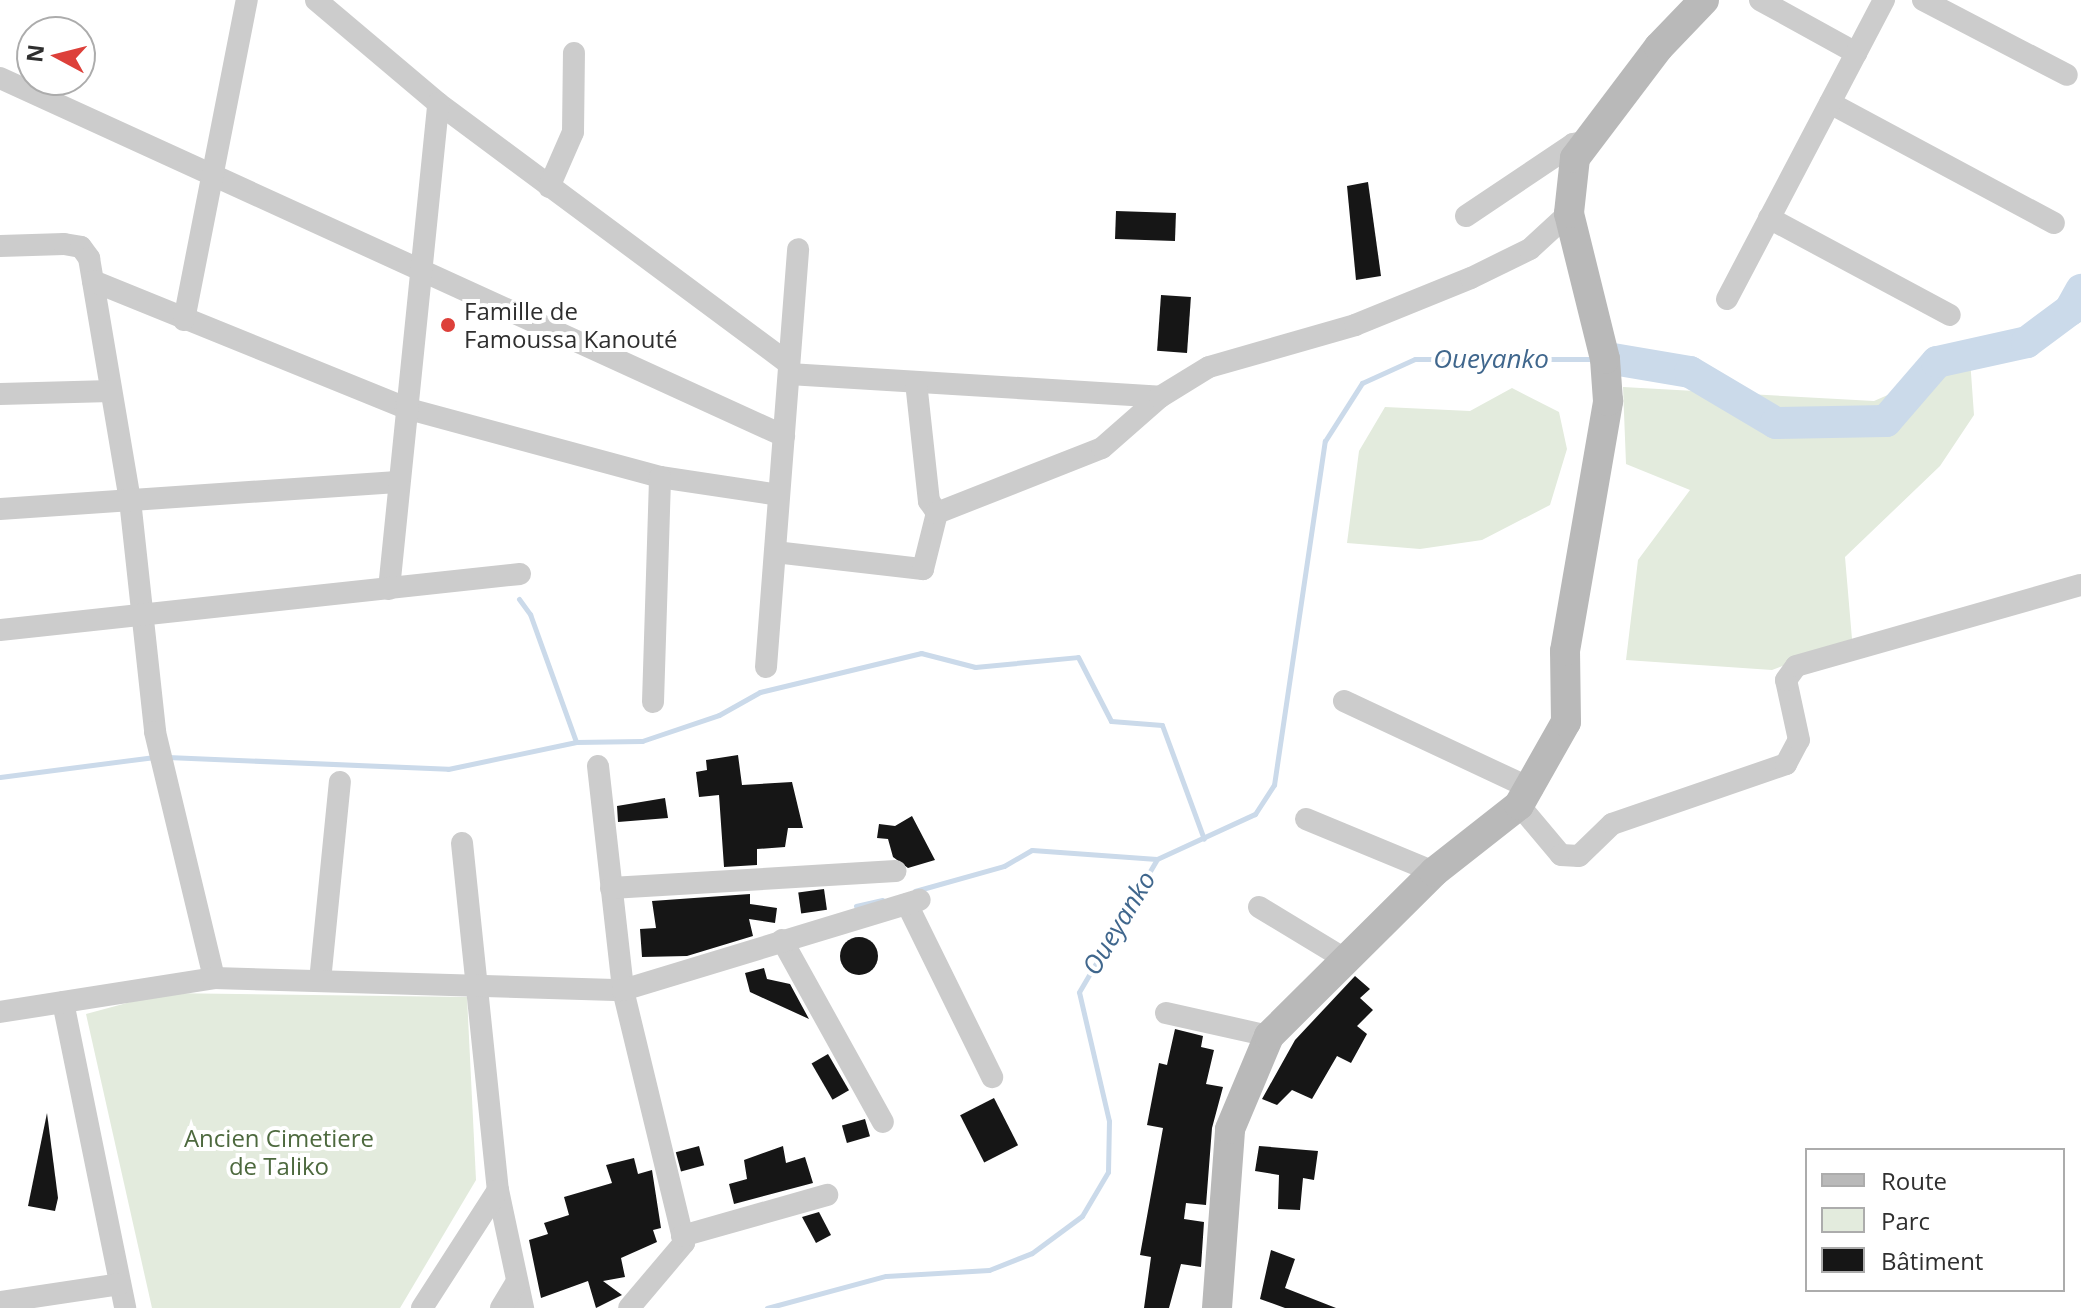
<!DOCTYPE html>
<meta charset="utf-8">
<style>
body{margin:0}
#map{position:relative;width:2081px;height:1308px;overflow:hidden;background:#fff;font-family:"Open Sans",sans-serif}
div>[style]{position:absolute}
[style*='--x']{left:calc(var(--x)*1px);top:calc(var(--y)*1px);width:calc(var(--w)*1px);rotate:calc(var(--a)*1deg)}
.green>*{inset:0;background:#e3ebdd}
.stream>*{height:5px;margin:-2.5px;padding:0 2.5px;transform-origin:2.5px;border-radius:2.5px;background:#cbdaea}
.river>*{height:32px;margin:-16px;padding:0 16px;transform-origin:16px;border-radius:16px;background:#cbdaea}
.building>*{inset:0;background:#161616;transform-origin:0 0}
.round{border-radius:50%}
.street>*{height:22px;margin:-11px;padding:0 11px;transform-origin:11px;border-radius:11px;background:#ccc}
.secondary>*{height:30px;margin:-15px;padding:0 15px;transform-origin:15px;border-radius:15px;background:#b9b9b9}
.dots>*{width:22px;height:22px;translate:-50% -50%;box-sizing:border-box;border:4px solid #fff;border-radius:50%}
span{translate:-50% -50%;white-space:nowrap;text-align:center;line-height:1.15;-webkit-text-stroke:8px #fff;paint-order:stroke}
.poi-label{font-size:24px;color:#2f2f2f}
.left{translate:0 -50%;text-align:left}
.park-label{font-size:24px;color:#4d693e}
.water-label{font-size:26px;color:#40678d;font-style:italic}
.legend{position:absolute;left:1805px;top:1148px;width:260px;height:144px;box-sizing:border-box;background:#fff;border:2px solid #acacac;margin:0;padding:10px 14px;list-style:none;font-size:24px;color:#2f2f2f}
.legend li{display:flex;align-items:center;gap:16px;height:40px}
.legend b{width:40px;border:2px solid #acacac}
.north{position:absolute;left:16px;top:16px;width:80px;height:80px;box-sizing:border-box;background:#fff;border:2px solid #acacac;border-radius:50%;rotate:277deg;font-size:22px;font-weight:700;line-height:32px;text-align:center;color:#2f2f2f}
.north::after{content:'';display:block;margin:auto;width:28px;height:36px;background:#dd403a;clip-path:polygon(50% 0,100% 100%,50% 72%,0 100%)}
</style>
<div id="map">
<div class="green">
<i style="clip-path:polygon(1970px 359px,1974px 415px,1940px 466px,1845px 557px,1852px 639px,1772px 670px,1626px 660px,1638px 560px,1690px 490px,1626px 464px,1623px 387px,1874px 401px)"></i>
<i style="clip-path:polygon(1512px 388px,1559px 412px,1567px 449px,1550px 505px,1482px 540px,1420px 549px,1347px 543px,1359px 451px,1385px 407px,1470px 411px)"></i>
<i style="clip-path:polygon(164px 993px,467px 997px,476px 1180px,400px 1308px,152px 1308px,86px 1014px)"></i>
</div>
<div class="stream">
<i style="--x:519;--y:599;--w:19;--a:54"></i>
<i style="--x:530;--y:614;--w:136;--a:70.2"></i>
<i style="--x:167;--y:757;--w:281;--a:2.4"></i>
<i style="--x:448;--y:769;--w:131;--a:-11.9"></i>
<i style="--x:576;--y:742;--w:66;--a:-0.9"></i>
<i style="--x:642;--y:741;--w:81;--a:-18.7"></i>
<i style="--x:719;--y:715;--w:47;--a:-29.3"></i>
<i style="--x:760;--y:692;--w:166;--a:-13.6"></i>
<i style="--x:921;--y:653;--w:56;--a:14.5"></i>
<i style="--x:975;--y:667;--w:103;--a:-5.5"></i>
<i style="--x:1078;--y:657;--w:72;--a:62.7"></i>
<i style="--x:1111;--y:721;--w:51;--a:4.5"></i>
<i style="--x:1162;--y:725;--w:121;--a:69.8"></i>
<i style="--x:0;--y:777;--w:154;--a:-7.4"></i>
<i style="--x:915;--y:891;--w:92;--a:-15.7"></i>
<i style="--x:1004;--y:866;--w:32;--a:-30"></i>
<i style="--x:1032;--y:850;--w:125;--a:4.1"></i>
<i style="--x:856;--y:906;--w:27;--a:-13"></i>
<i style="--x:767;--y:1308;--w:123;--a:-15.1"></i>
<i style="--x:886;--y:1276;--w:103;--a:-3.3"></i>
<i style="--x:989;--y:1270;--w:46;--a:-21.6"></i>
<i style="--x:1032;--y:1253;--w:62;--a:-36.5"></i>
<i style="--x:1082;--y:1216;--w:51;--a:-59.4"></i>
<i style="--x:1108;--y:1172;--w:51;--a:-88.9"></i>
<i style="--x:1109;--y:1121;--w:132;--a:-103.1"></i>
<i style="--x:1079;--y:992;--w:154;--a:-59.6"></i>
<i style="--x:1157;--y:859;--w:108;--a:-24.7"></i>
<i style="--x:1255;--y:814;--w:35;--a:-57"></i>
<i style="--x:1274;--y:785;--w:348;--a:-81.6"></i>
<i style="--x:1325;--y:441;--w:69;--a:-57.5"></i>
<i style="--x:1362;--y:383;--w:58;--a:-24.4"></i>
<i style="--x:1415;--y:359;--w:178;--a:0"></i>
</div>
<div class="river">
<i style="--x:1613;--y:359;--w:78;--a:9.6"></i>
<i style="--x:1690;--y:372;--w:100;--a:30.7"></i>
<i style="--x:1776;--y:423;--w:110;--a:-1"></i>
<i style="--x:1886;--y:421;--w:78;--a:-49.2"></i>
<i style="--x:1937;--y:362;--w:92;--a:-12.5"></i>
<i style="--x:2027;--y:342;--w:54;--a:-36.7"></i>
<i style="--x:2070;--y:310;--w:23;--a:-61"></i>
</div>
<div class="building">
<i style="clip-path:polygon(1368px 182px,1381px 276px,1356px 280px,1347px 186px)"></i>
<i style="left:1116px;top:211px;width:60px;height:28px;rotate:2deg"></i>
<i style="left:1161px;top:295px;width:30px;height:56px;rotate:4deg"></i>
<i style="clip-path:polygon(738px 755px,742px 785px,792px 782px,803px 828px,788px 828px,785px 847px,757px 849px,757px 865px,724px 867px,719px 795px,699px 797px,696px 772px,707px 770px,706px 760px)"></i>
<i style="clip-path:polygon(665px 798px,668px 818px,618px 822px,617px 806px)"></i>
<i style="clip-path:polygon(912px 816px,935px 860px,908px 868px,893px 857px,888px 839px,877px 838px,879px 824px,895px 826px)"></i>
<i style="left:824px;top:889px;width:21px;height:26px;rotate:82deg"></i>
<i style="clip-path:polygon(750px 894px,750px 904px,777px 908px,775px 923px,749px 919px,753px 936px,687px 956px,642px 957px,640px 929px,656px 928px,652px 901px)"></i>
<i class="round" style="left:840px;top:937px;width:38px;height:38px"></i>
<i style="clip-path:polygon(764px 968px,767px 979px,790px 984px,809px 1019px,750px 992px,745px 973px)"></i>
<i style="clip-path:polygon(1355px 976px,1370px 989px,1360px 998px,1373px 1010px,1357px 1026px,1367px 1034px,1351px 1063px,1337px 1056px,1312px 1099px,1292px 1090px,1277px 1105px,1262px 1099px,1295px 1040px)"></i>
<i style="clip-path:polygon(1175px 1029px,1203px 1036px,1201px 1047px,1214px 1050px,1206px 1084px,1223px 1087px,1212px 1128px,1206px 1205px,1186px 1203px,1184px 1219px,1204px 1222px,1201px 1267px,1181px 1264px,1169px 1308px,1144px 1308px,1151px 1257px,1140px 1255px,1163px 1128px,1147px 1125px,1159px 1063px,1167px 1065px)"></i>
<i style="left:828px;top:1054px;width:42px;height:19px;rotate:60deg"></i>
<i style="left:994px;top:1098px;width:53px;height:38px;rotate:63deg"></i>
<i style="clip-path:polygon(47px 1113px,58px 1198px,55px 1211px,28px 1206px)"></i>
<i style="left:865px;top:1119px;width:18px;height:24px;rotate:74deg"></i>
<i style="left:699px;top:1146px;width:20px;height:24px;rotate:75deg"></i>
<i style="clip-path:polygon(783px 1146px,786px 1163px,805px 1157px,813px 1183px,734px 1204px,729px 1184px,747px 1179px,744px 1160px)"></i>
<i style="clip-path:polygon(1259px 1146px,1318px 1151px,1314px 1180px,1303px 1178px,1300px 1210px,1278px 1209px,1279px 1175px,1255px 1171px)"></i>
<i style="clip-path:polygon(634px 1158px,638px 1174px,652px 1170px,661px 1228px,653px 1230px,657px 1242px,621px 1258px,625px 1277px,603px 1281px,622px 1295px,596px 1308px,588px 1281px,541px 1298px,529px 1240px,548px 1234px,544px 1223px,569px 1215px,564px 1197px,612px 1183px,606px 1165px)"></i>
<i style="clip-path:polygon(819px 1212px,831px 1235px,816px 1243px,802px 1217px)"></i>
<i style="clip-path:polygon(1271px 1250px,1295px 1259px,1285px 1288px,1336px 1308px,1285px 1308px,1260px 1299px)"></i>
</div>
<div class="street">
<i style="--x:316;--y:0;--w:160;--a:40.2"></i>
<i style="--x:438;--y:103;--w:437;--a:36.6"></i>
<i style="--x:1760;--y:0;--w:110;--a:28.9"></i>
<i style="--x:1923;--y:0;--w:162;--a:27.5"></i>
<i style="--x:0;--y:78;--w:862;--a:24.54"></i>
<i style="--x:1830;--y:103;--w:254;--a:28.2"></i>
<i style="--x:549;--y:187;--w:60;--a:-66.4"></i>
<i style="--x:573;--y:132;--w:79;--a:-89.3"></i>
<i style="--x:1466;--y:216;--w:129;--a:-33.9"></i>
<i style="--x:1573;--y:144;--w:15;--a:-11"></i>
<i style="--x:1769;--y:218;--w:205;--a:28.2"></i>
<i style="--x:0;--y:246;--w:64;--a:-1.8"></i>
<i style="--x:64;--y:244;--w:17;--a:10"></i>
<i style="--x:81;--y:247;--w:14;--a:54"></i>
<i style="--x:89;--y:258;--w:245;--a:80.4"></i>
<i style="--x:130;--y:500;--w:233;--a:83.8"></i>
<i style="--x:155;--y:732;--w:253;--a:76.5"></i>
<i style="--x:93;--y:281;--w:337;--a:22.1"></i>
<i style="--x:405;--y:408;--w:264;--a:15.1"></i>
<i style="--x:660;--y:477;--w:120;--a:8.6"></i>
<i style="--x:1727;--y:299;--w:338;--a:-62.3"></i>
<i style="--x:184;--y:320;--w:326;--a:-78.9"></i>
<i style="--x:789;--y:374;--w:372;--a:3.5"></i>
<i style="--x:916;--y:382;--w:120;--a:83.8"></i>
<i style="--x:929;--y:501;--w:14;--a:56"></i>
<i style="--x:0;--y:394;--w:111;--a:-1.5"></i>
<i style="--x:0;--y:509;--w:398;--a:-3.9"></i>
<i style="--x:775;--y:552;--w:149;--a:6.6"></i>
<i style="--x:923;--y:569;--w:58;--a:-76"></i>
<i style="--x:937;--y:513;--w:177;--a:-21.5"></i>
<i style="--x:1102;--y:448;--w:77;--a:-41.3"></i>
<i style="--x:1160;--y:397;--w:57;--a:-31.5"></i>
<i style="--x:1209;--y:367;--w:152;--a:-16"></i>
<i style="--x:1355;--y:325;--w:125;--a:-22.1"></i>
<i style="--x:1471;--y:278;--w:66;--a:-26.2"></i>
<i style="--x:1530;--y:249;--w:53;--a:-42.7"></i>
<i style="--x:389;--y:589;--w:488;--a:-84.2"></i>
<i style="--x:0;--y:630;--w:523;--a:-6.15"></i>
<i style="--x:766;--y:667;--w:419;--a:-85.6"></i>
<i style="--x:1344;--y:701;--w:208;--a:25.1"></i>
<i style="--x:653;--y:702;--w:225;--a:-88.2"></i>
<i style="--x:598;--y:766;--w:225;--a:83.6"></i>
<i style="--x:623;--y:990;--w:260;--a:76.4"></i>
<i style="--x:684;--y:1243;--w:85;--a:130.2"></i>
<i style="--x:1519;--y:805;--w:65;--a:50"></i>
<i style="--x:1561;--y:855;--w:18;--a:3"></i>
<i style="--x:1579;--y:856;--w:46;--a:-44.1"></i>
<i style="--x:1612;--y:824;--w:184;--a:-19"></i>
<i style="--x:1786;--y:764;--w:27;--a:-62"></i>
<i style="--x:1799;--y:740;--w:61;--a:-102.2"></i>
<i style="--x:1786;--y:680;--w:17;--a:-54"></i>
<i style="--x:1796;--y:666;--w:296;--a:-15.9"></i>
<i style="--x:1306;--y:819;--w:139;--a:22.5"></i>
<i style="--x:462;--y:843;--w:349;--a:84.1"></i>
<i style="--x:498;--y:1190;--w:121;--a:78"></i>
<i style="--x:611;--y:888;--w:285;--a:-3.4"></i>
<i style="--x:907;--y:904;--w:193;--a:63.8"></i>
<i style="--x:1259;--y:907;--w:104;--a:31.2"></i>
<i style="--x:782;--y:940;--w:208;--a:61"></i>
<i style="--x:320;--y:981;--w:200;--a:-84.3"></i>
<i style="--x:63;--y:1002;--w:312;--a:78.5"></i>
<i style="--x:0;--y:1012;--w:217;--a:-9"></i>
<i style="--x:214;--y:978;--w:409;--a:1.7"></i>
<i style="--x:623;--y:990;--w:310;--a:-16.9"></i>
<i style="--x:1166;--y:1013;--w:106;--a:12.6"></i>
<i style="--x:682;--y:1236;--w:151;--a:-15.8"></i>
<i style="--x:0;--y:1302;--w:121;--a:-8.5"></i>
<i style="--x:422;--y:1308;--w:140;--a:-57.2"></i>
<i style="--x:501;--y:1308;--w:31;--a:-59"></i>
</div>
<div class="secondary">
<i style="--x:1217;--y:1308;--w:179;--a:-85.8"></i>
<i style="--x:1230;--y:1129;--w:101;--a:-67.2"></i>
<i style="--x:1269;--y:1036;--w:233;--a:-44.8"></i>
<i style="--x:1434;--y:872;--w:108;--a:-38.2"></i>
<i style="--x:1519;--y:805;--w:95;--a:-60.5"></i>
<i style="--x:1566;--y:722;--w:71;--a:-90.8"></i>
<i style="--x:1565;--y:651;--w:254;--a:-80.2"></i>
<i style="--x:1608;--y:401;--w:42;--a:-94.1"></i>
<i style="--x:1605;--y:359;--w:150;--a:-103.9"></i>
<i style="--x:1569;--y:213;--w:55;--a:-83.8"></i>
<i style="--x:1575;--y:158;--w:139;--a:-52.9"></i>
<i style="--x:1659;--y:47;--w:65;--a:-46.2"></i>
</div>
<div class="dots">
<i style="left:448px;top:325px;background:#dd403a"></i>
</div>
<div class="poi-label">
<span class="left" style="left:464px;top:325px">Famille de<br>Famoussa Kanouté</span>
</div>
<div class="park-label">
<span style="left:279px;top:1152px">Ancien Cimetiere<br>de Taliko</span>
</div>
<div class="water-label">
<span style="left:1491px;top:359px">Oueyanko</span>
<span style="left:1119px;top:923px;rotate:-59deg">Oueyanko</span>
</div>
<ul class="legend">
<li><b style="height:10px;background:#b9b9b9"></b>Route</li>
<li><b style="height:22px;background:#e3ebdd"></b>Parc</li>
<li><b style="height:22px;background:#161616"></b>Bâtiment</li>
</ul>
<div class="north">N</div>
</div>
